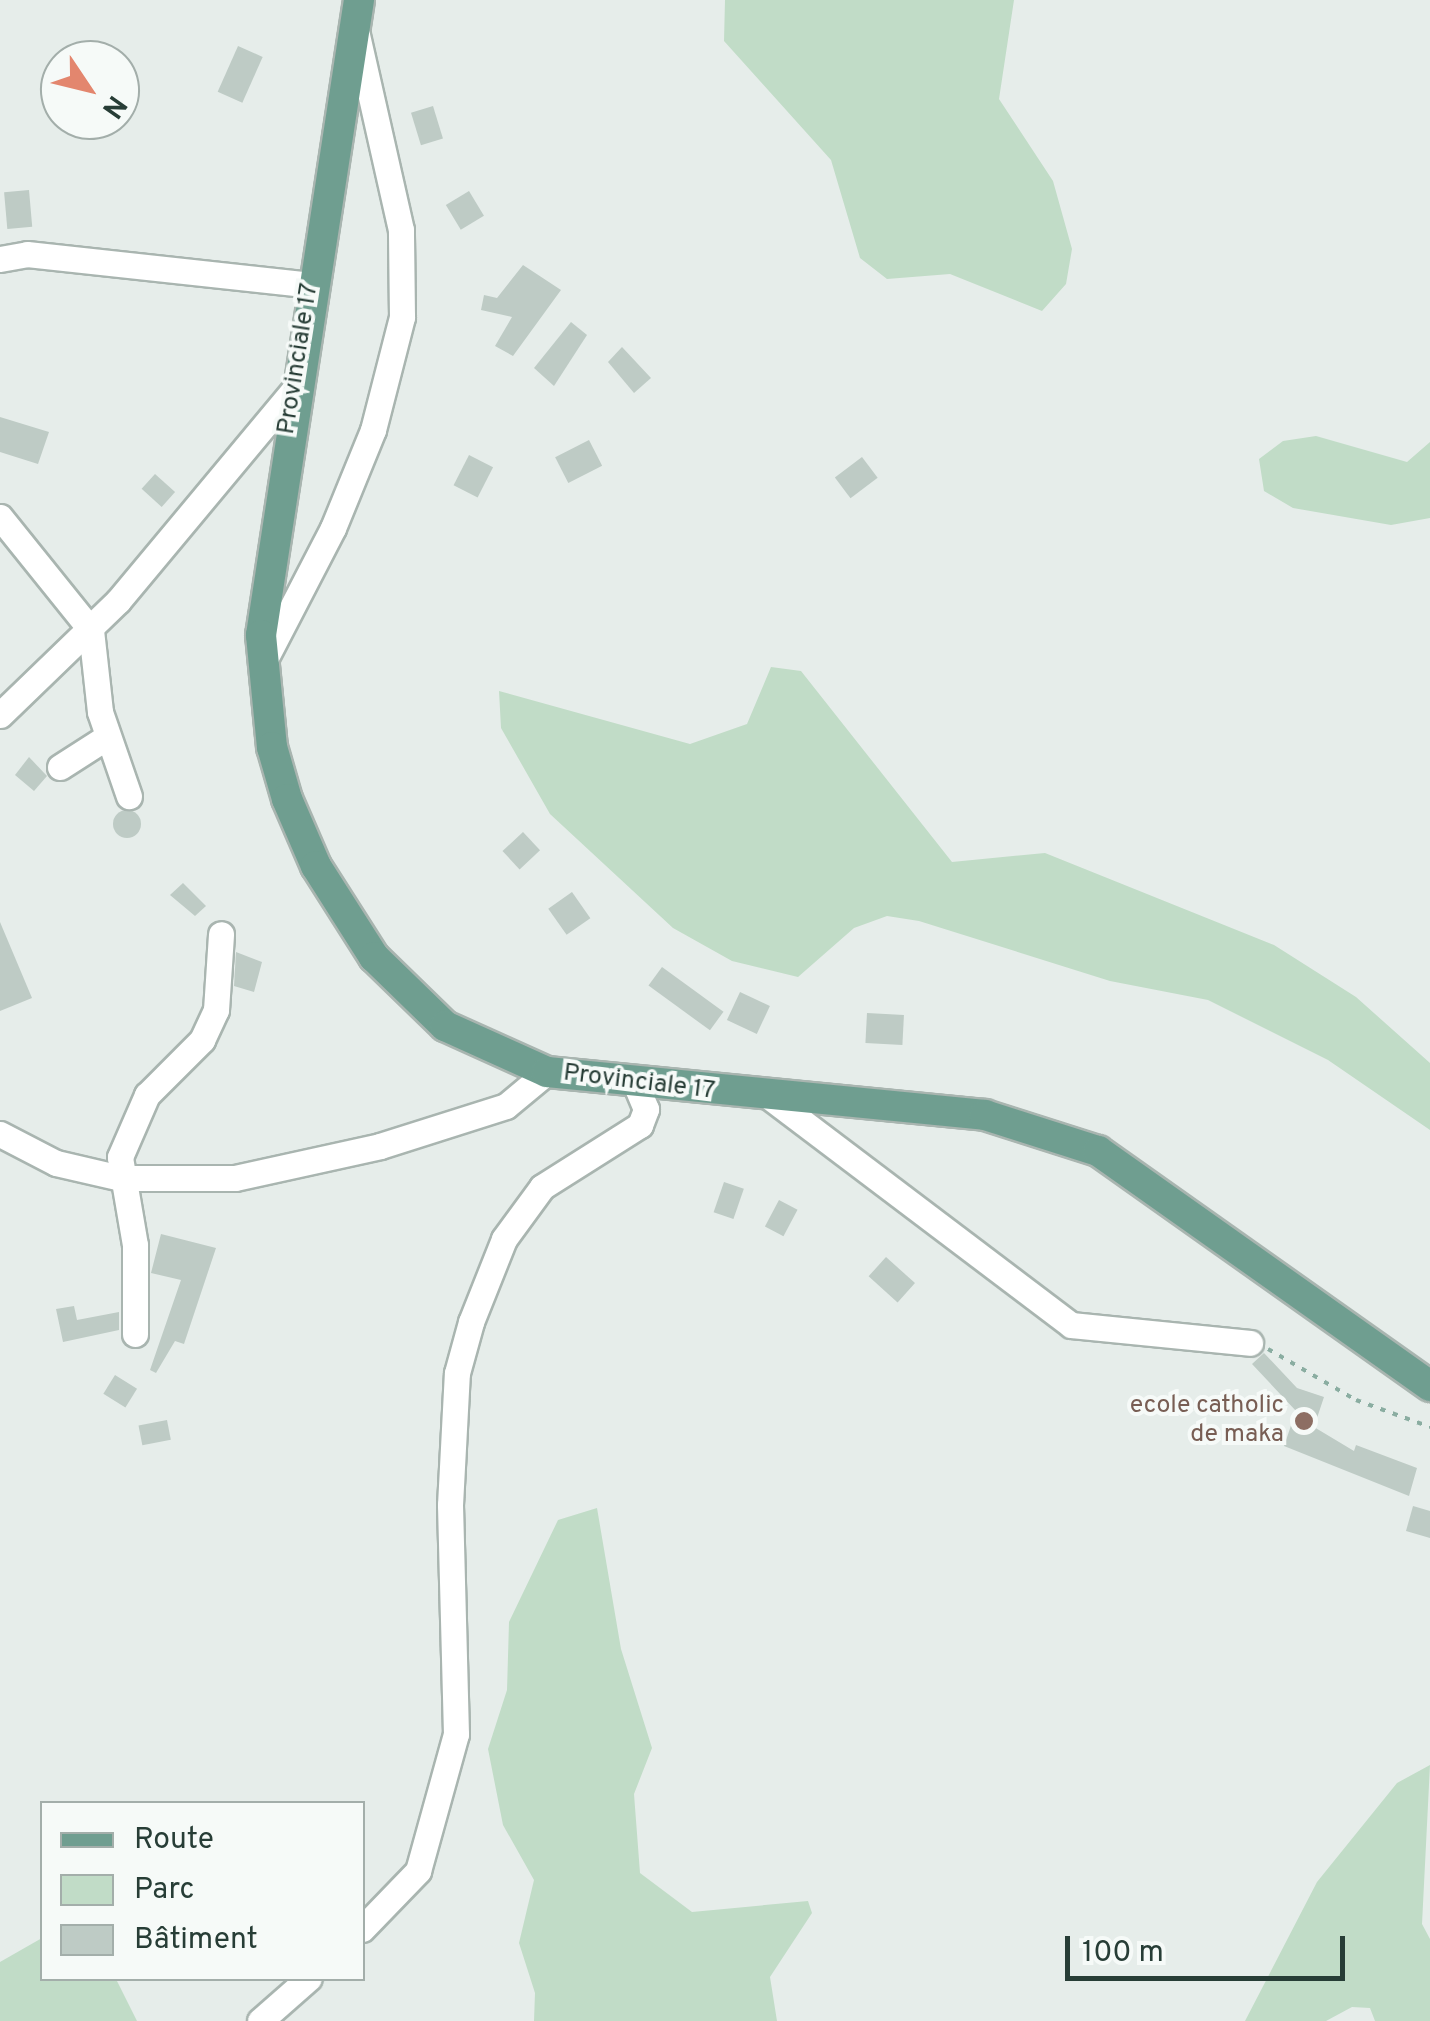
<!DOCTYPE html>
<meta charset="utf-8">
<style>
body{margin:0}
#map{position:relative;width:1430px;height:2021px;overflow:hidden;background:#e6edea;font-family:Overpass,sans-serif}
div>[style]{position:absolute}
[style*='--x']{left:calc(var(--x)*1px);top:calc(var(--y)*1px);width:calc(var(--w)*1px);rotate:calc(var(--a)*1deg)}
.green>*{inset:0;background:#c1dcc7}
.building>*{inset:0;background:#becbc5;transform-origin:0 0}
.round{border-radius:50%}
.path>*{height:4px;margin-top:-2px;transform-origin:0;background:repeating-linear-gradient(90deg,#8aada1 0 5px,transparent 0 13px)}
.roads{filter:drop-shadow(2px 0 #a9b5b0) drop-shadow(-2px 0 #a9b5b0) drop-shadow(0 2px #a9b5b0) drop-shadow(0 -2px #a9b5b0)}
.minor>*{height:25px;margin:-12.5px;padding:0 12.5px;transform-origin:12.5px;border-radius:12.5px;background:#fff}
.major>*{height:30px;margin:-15px;padding:0 15px;transform-origin:15px;border-radius:15px;background:#6f9e90}
.dots>*{width:28px;height:28px;translate:-50% -50%;box-sizing:border-box;border:5px solid #f6faf8;border-radius:50%}
span{translate:-50% -50%;white-space:nowrap;text-align:center;line-height:1.15;-webkit-text-stroke:8px #f6faf8;paint-order:stroke}
.street-label{font-size:25px;color:#273d36}
.education-label{font-size:25px;color:#785e54}
.right{translate:-100% -50%;text-align:right}
.legend{position:absolute;left:40px;top:1801px;width:325px;height:180px;box-sizing:border-box;background:#f6faf8;border:2px solid #a3aeaa;margin:0;padding:12px 18px;list-style:none;font-size:30px;color:#273d36}
.legend li{display:flex;align-items:center;gap:20px;height:50px}
.legend b{width:50px;border:2px solid #a3aeaa}
.north{position:absolute;left:40px;top:40px;width:100px;height:100px;box-sizing:border-box;background:#f6faf8;border:2px solid #a3aeaa;border-radius:50%;rotate:125deg;font-size:28px;font-weight:700;line-height:40px;text-align:center;color:#273d36}
.north::after{content:'';display:block;margin:auto;width:35px;height:45px;background:#e3866e;clip-path:polygon(50% 0,100% 100%,50% 72%,0 100%)}
.scale{position:absolute;left:1065px;top:1936px;width:280px;height:45px;box-sizing:border-box;border:5px solid #273d36;border-top:0;padding-left:12px;font-size:30px;line-height:35px;white-space:nowrap;color:#273d36;-webkit-text-stroke:8px #f6faf8;paint-order:stroke}
</style>
<div id="map">
<div class="green">
<i style="clip-path:polygon(725px 0,1014px 0,999px 99px,1053px 181px,1072px 249px,1066px 284px,1042px 311px,950px 274px,887px 279px,860px 258px,831px 160px,724px 41px)"></i>
<i style="clip-path:polygon(1316px 436px,1407px 462px,1430px 442px,1430px 518px,1391px 525px,1293px 508px,1264px 491px,1259px 459px,1283px 441px)"></i>
<i style="clip-path:polygon(771px 667px,801px 671px,952px 862px,1045px 853px,1274px 945px,1356px 997px,1430px 1063px,1430px 1130px,1328px 1060px,1208px 1000px,1110px 981px,919px 921px,887px 916px,854px 928px,798px 977px,732px 961px,673px 928px,550px 814px,501px 728px,499px 691px,690px 744px,747px 724px)"></i>
<i style="clip-path:polygon(597px 1508px,621px 1649px,652px 1748px,634px 1794px,640px 1873px,692px 1912px,808px 1901px,812px 1913px,770px 1977px,777px 2021px,534px 2021px,535px 1993px,519px 1943px,534px 1880px,503px 1825px,488px 1749px,507px 1690px,509px 1622px,558px 1520px)"></i>
<i style="clip-path:polygon(1430px 1765px,1422px 1924px,1430px 1939px,1430px 2021px,1375px 2021px,1370px 2008px,1352px 2007px,1326px 2021px,1245px 2021px,1317px 1882px,1397px 1783px)"></i>
<i style="clip-path:polygon(42px 1938px,42px 1978px,116px 1979px,137px 2021px,0 2021px,0 1962px)"></i>
</div>
<div class="building">
<i style="left:238px;top:46px;width:27px;height:50px;rotate:24deg"></i>
<i style="left:433px;top:106px;width:34px;height:23px;rotate:73deg"></i>
<i style="left:29px;top:190px;width:37px;height:25px;rotate:85deg"></i>
<i style="left:469px;top:191px;width:29px;height:27px;rotate:59deg"></i>
<i style="clip-path:polygon(523px 265px,561px 290px,513px 356px,495px 346px,512px 317px,481px 310px,484px 295px,497px 298px)"></i>
<i style="clip-path:polygon(571px 322px,587px 335px,554px 386px,534px 368px)"></i>
<i style="clip-path:polygon(622px 347px,651px 378px,634px 393px,608px 362px)"></i>
<i style="clip-path:polygon(0 417px,49px 432px,38px 464px,0 452px)"></i>
<i style="left:589px;top:440px;width:29px;height:38px;rotate:63deg"></i>
<i style="left:469px;top:455px;width:27px;height:34px;rotate:27deg"></i>
<i style="left:862px;top:457px;width:26px;height:34px;rotate:53deg"></i>
<i style="left:155px;top:474px;width:27px;height:20px;rotate:42deg"></i>
<i style="clip-path:polygon(29px 757px,47px 776px,34px 791px,15px 775px)"></i>
<i class="round" style="left:113px;top:810px;width:28px;height:28px"></i>
<i style="left:523px;top:832px;width:25px;height:28px;rotate:47deg"></i>
<i style="clip-path:polygon(183px 883px,206px 906px,195px 916px,170px 895px)"></i>
<i style="left:572px;top:892px;width:32px;height:29px;rotate:55deg"></i>
<i style="clip-path:polygon(0 922px,32px 998px,0 1011px)"></i>
<i style="clip-path:polygon(236px 952px,262px 962px,254px 992px,234px 986px)"></i>
<i style="left:662px;top:967px;width:76px;height:23px;rotate:36deg"></i>
<i style="left:740px;top:992px;width:33px;height:31px;rotate:25deg"></i>
<i style="left:867px;top:1013px;width:37px;height:30px;rotate:3deg"></i>
<i style="left:724px;top:1182px;width:21px;height:32px;rotate:19deg"></i>
<i style="left:779px;top:1200px;width:21px;height:30px;rotate:28deg"></i>
<i style="clip-path:polygon(161px 1234px,216px 1248px,184px 1344px,175px 1341px,156px 1373px,150px 1370px,181px 1280px,151px 1273px)"></i>
<i style="left:886px;top:1257px;width:39px;height:26px;rotate:42deg"></i>
<i style="clip-path:polygon(74px 1306px,77px 1320px,119px 1312px,119px 1330px,63px 1342px,56px 1309px)"></i>
<i style="clip-path:polygon(1264px 1353px,1297px 1388px,1324px 1397px,1314px 1427px,1354px 1451px,1356px 1445px,1417px 1468px,1409px 1496px,1284px 1446px,1296px 1411px,1252px 1364px)"></i>
<i style="left:115px;top:1375px;width:26px;height:22px;rotate:32deg"></i>
<i style="left:167px;top:1420px;width:20px;height:29px;rotate:79deg"></i>
<i style="clip-path:polygon(1413px 1506px,1430px 1511px,1430px 1538px,1406px 1531px)"></i>
</div>
<div class="path">
<i style="--x:1268;--y:1349;--w:102;--a:30.1"></i>
<i style="--x:1356;--y:1400;--w:79;--a:20"></i>
</div>
<div class="roads">
<div class="minor">
<i style="--x:0;--y:259;--w:27;--a:-10"></i>
<i style="--x:27;--y:254;--w:286;--a:6.2"></i>
<i style="--x:0;--y:517;--w:145;--a:51.2"></i>
<i style="--x:91;--y:630;--w:82;--a:83.7"></i>
<i style="--x:100;--y:712;--w:89;--a:71"></i>
<i style="--x:262;--y:665;--w:154;--a:-62.6"></i>
<i style="--x:333;--y:528;--w:106;--a:-67.8"></i>
<i style="--x:373;--y:430;--w:117;--a:-75.6"></i>
<i style="--x:402;--y:317;--w:87;--a:-90.7"></i>
<i style="--x:401;--y:230;--w:200;--a:-102.7"></i>
<i style="--x:0;--y:715;--w:164;--a:-44"></i>
<i style="--x:118;--y:601;--w:273;--a:-50.2"></i>
<i style="--x:60;--y:767;--w:56;--a:-32.6"></i>
<i style="--x:771;--y:1098;--w:376;--a:37.1"></i>
<i style="--x:1071;--y:1325;--w:180;--a:5.7"></i>
<i style="--x:0;--y:1134;--w:63;--a:27.4"></i>
<i style="--x:56;--y:1163;--w:67;--a:13"></i>
<i style="--x:121;--y:1178;--w:114;--a:0"></i>
<i style="--x:235;--y:1178;--w:148;--a:-12.4"></i>
<i style="--x:380;--y:1146;--w:132;--a:-17.6"></i>
<i style="--x:506;--y:1106;--w:53;--a:-39.7"></i>
<i style="--x:135;--y:1334;--w:89;--a:-90"></i>
<i style="--x:135;--y:1245;--w:89;--a:-99.7"></i>
<i style="--x:120;--y:1157;--w:68;--a:-66.5"></i>
<i style="--x:147;--y:1095;--w:78;--a:-45"></i>
<i style="--x:202;--y:1040;--w:33;--a:-65"></i>
<i style="--x:216;--y:1010;--w:76;--a:-86.2"></i>
<i style="--x:362;--y:1929;--w:81;--a:-46"></i>
<i style="--x:418;--y:1871;--w:142;--a:-74.5"></i>
<i style="--x:456;--y:1734;--w:229;--a:-91.5"></i>
<i style="--x:450;--y:1505;--w:132;--a:-87"></i>
<i style="--x:457;--y:1373;--w:53;--a:-74.6"></i>
<i style="--x:471;--y:1322;--w:89;--a:-68.3"></i>
<i style="--x:504;--y:1239;--w:64;--a:-53.8"></i>
<i style="--x:542;--y:1187;--w:116;--a:-32.3"></i>
<i style="--x:640;--y:1125;--w:17;--a:-69"></i>
<i style="--x:646;--y:1109;--w:28;--a:-113"></i>
<i style="--x:260;--y:2021;--w:65;--a:-41.3"></i>
</div>
<div class="major">
<i style="--x:359;--y:0;--w:643;--a:98.77"></i>
<i style="--x:261;--y:635;--w:113;--a:84.4"></i>
<i style="--x:272;--y:747;--w:54;--a:73.9"></i>
<i style="--x:287;--y:799;--w:73;--a:66.6"></i>
<i style="--x:316;--y:866;--w:108;--a:57.5"></i>
<i style="--x:374;--y:957;--w:99;--a:44.2"></i>
<i style="--x:445;--y:1026;--w:112;--a:24.3"></i>
<i style="--x:547;--y:1072;--w:440;--a:5.6"></i>
<i style="--x:985;--y:1115;--w:119;--a:17.7"></i>
<i style="--x:1098;--y:1151;--w:407;--a:35.3"></i>
</div>
</div>
<div class="dots">
<i style="left:1304px;top:1421px;background:#8d6e63"></i>
</div>
<div class="street-label">
<span style="left:299px;top:359px;rotate:-81deg">Provinciale 17</span>
<span style="left:639px;top:1083px;rotate:7deg">Provinciale 17</span>
</div>
<div class="education-label">
<span class="right" style="left:1284px;top:1421px">ecole catholic<br>de maka</span>
</div>
<ul class="legend">
<li><b style="height:12px;background:#6f9e90"></b>Route</li>
<li><b style="height:28px;background:#c1dcc7"></b>Parc</li>
<li><b style="height:28px;background:#becbc5"></b>Bâtiment</li>
</ul>
<div class="north">N</div>
<div class="scale">100 m</div>
</div>
